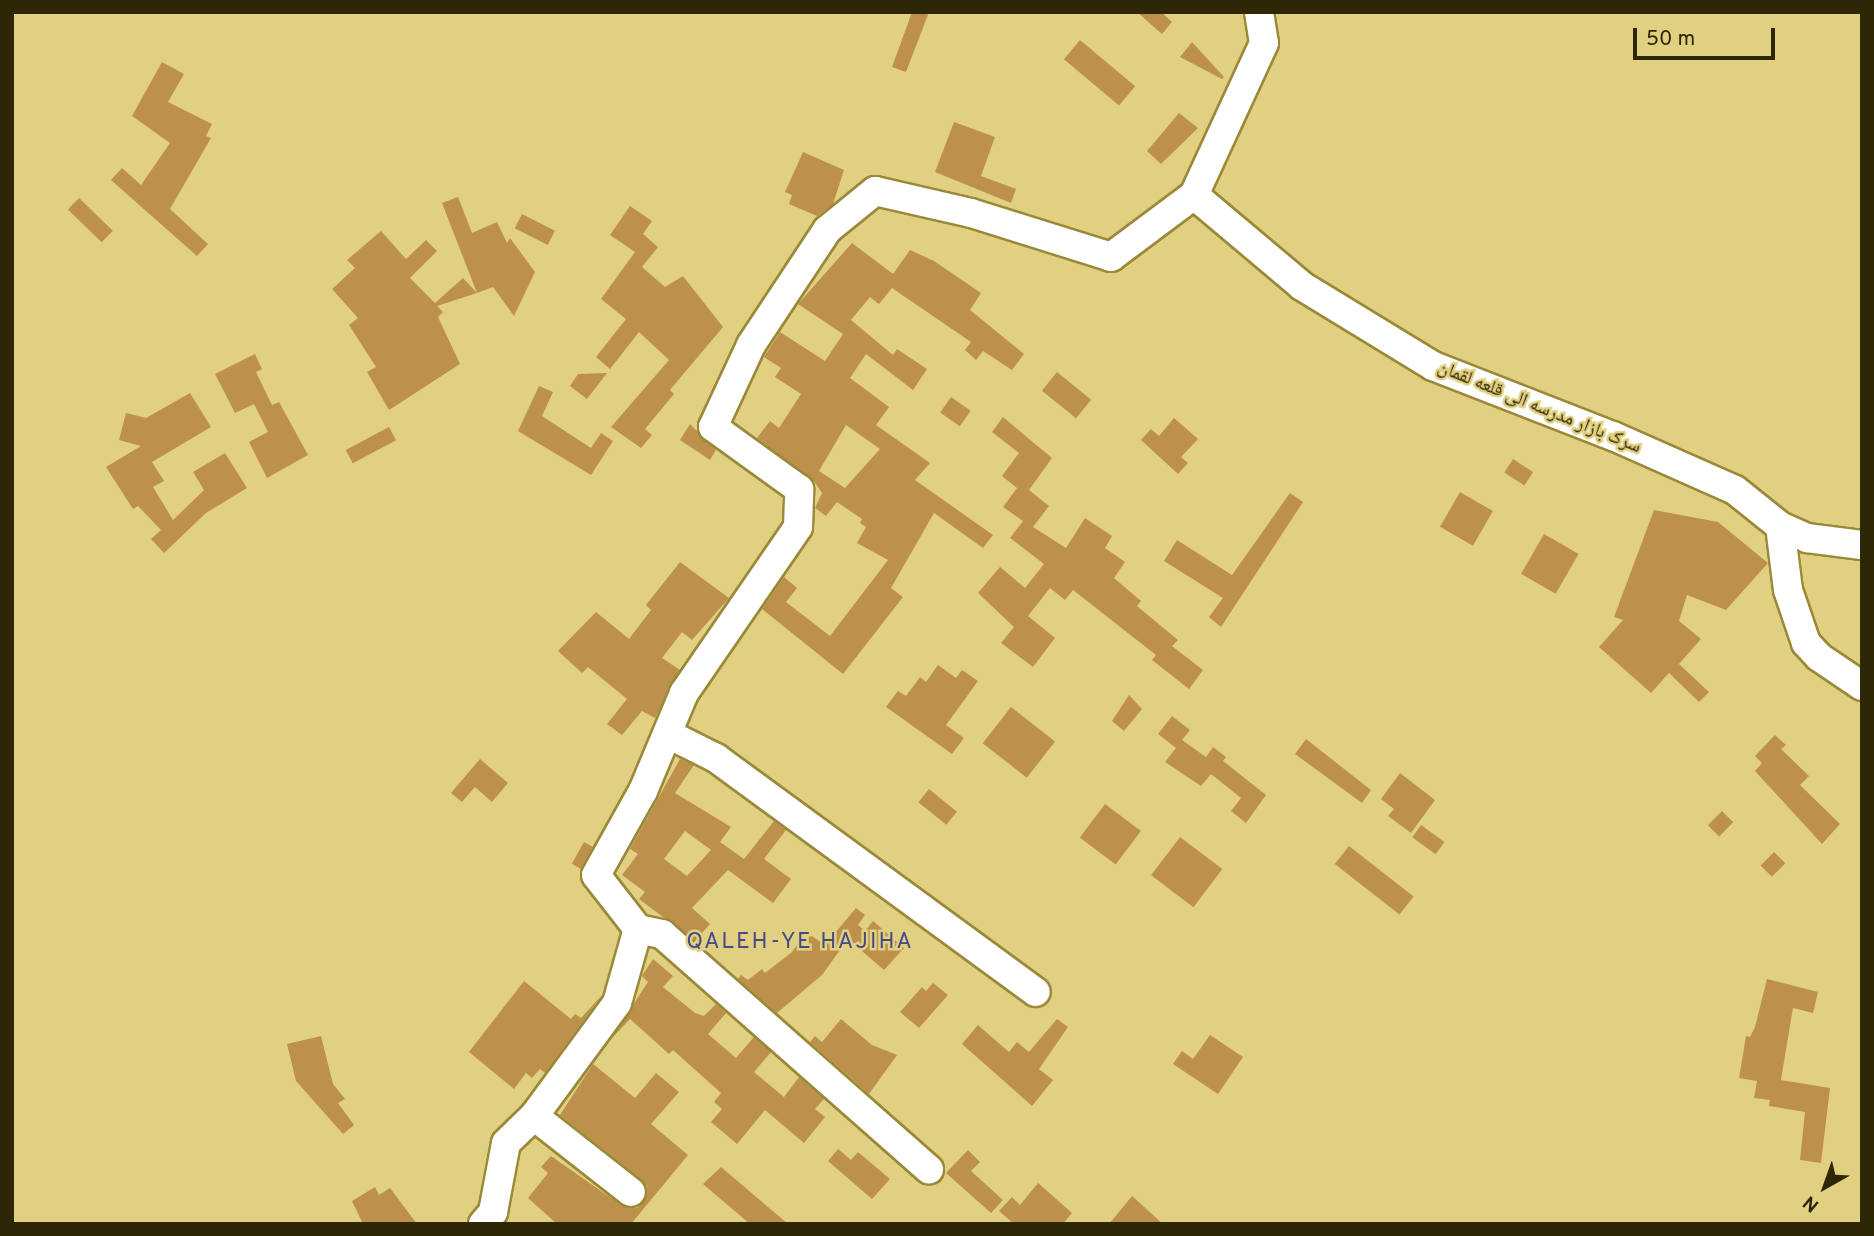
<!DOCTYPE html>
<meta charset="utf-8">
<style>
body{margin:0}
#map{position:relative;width:1874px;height:1236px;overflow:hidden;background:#e2d081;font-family:Overpass,"Noto Naskh Arabic",sans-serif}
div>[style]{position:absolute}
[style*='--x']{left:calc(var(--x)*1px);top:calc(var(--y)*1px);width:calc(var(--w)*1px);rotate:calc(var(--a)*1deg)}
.building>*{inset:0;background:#bd914c;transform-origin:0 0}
.roads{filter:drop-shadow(2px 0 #9a8939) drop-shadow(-2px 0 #9a8939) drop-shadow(0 2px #9a8939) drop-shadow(0 -2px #9a8939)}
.minor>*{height:28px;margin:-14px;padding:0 14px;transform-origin:14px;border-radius:14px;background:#fff}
span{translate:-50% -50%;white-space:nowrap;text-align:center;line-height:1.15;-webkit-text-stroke:5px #e2d081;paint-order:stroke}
.street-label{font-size:19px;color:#2e2705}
.quarter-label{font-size:23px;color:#444a87;letter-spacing:2px}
.frame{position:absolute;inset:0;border:14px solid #2e2705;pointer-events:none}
.north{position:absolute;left:1790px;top:1152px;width:70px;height:70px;-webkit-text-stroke:5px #e2d081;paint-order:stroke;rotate:220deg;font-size:19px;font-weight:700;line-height:28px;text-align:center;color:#2e2705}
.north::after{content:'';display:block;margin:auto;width:24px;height:32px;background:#2e2705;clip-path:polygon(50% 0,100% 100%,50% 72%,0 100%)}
.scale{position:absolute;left:1633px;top:28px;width:142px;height:32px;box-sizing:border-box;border:4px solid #2e2705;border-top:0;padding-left:9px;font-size:21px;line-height:24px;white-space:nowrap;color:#2e2705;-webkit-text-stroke:5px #e2d081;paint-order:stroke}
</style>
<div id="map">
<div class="building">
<i style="clip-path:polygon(912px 12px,929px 12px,906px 72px,892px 67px)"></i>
<i style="clip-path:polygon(1137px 12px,1161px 12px,1172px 22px,1162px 34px)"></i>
<i style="left:1080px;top:40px;width:72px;height:25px;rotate:40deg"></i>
<i style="clip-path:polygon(1192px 42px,1224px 77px,1222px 79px,1180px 57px)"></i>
<i style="clip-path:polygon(162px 62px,184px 74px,168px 102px,212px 124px,206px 136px,211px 138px,170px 209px,208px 244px,197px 256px,111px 180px,122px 168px,141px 185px,170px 143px,132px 116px)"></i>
<i style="clip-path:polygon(1179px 113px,1198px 128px,1161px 164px,1147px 151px)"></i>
<i style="clip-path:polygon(954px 122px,995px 137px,981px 176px,1016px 189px,1011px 203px,935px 172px)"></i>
<i style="clip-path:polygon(803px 152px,844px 170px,833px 204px,817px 216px,789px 204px,792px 195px,785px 192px)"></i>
<i style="clip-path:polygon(458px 197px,472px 233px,497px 222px,507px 243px,510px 238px,535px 272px,514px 316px,493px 287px,477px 293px,442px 203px)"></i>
<i style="left:79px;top:198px;width:47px;height:16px;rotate:44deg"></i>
<i style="clip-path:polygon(630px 206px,652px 221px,643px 234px,658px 247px,642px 267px,665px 287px,683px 276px,723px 327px,670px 390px,674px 394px,645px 429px,652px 435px,641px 448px,611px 427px,669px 360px,639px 332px,610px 369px,596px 357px,626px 319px,601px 299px,635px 252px,610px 235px)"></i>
<i style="left:522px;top:214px;width:37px;height:16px;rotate:27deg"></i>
<i style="clip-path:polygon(381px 231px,406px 259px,426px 240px,437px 251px,410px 278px,435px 303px,463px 278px,477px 293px,437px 306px,443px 312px,438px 317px,460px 364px,389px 410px,367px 372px,376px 367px,349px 325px,358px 318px,332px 289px,355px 268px,347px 260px)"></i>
<i style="clip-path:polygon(evenodd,852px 243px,893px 274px,910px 250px,934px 261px,981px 293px,970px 310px,1024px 354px,1012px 370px,983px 351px,976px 360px,965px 350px,971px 342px,892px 288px,879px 304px,870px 297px,851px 320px,893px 355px,897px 349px,927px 369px,913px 390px,866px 354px,850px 378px,889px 407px,876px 425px,930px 463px,915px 480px,993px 535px,983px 548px,934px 513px,891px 588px,903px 597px,843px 674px,762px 609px,784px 577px,797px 588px,786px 602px,830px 636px,888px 560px,857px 543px,866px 527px,860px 523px,862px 519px,837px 502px,826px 516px,815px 508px,822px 493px,814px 481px,757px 438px,770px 421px,779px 428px,801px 394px,775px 377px,781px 368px,764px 357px,780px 332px,825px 361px,843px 334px,798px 304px,852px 243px,846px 425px,880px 449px,845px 488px,819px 471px,846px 425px)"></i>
<i style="clip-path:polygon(255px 354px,262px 369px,256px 372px,272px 405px,279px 402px,308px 455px,267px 478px,249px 442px,268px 432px,254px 404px,235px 413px,215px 374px)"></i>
<i style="left:1057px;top:372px;width:44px;height:24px;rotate:39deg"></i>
<i style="clip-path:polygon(607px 373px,587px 399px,570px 386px,578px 374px)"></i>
<i style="clip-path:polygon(539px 386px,553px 392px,542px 416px,591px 448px,601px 433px,613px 441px,591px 475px,518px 431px)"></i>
<i style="clip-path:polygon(190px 393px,211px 427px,152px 462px,164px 481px,153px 487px,173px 520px,204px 490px,193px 472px,225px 453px,247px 488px,206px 513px,164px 553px,151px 539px,161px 530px,138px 506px,133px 509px,106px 467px,141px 446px,119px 440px,126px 413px,146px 418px)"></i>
<i style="left:951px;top:397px;width:24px;height:19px;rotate:35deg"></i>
<i style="clip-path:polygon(1003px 417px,1052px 458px,1029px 490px,1049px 506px,1033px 527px,1066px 548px,1085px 518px,1112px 536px,1105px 548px,1125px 562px,1114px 578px,1141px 601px,1137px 606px,1178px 640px,1172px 646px,1203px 670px,1189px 689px,1152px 660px,1156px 655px,1073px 590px,1065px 600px,1050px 588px,1028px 616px,1055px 638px,1033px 667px,1001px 643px,1014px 627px,978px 593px,1000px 567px,1025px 588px,1044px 564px,1010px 538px,1023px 521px,1003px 507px,1017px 488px,1002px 476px,1019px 453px,992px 432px)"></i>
<i style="clip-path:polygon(1174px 418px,1198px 439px,1181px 457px,1188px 463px,1178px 474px,1141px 440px,1151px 429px,1159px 436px)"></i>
<i style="clip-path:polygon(690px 424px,716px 450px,710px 460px,680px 440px)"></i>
<i style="left:389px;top:427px;width:15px;height:49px;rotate:62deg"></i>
<i style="left:1513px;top:459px;width:24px;height:16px;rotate:33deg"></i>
<i style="left:1460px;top:492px;width:38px;height:40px;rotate:30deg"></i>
<i style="clip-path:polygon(1290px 493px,1303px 502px,1221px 627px,1209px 617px,1223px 598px,1164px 561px,1177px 540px,1232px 575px)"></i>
<i style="clip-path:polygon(1654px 510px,1718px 522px,1768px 563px,1726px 610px,1687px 595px,1679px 621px,1701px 639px,1679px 664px,1709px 692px,1699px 702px,1669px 673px,1651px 693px,1599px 647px,1623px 620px,1614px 617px)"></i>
<i style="left:1544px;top:534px;width:40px;height:46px;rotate:30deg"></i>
<i style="clip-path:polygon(680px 562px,729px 598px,692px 640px,682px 632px,662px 658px,680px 670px,655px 718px,642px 711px,622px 735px,607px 724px,627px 699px,588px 667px,582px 673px,558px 651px,596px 612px,629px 639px,651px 610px,646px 605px)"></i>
<i style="clip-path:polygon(938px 665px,956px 678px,962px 670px,978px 681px,946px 725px,964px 738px,952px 754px,886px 707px,898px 691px,906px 696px,920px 677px,926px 682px)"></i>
<i style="clip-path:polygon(1129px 695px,1142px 709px,1124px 731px,1112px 721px)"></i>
<i style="left:1011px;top:707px;width:56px;height:46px;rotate:38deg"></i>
<i style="clip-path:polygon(1172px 716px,1190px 730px,1182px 740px,1206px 757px,1213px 747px,1226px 757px,1223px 761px,1266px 795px,1246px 823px,1231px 811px,1241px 798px,1211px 774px,1201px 786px,1165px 762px,1176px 748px,1158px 734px)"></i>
<i style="clip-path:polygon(1775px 735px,1786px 745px,1781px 749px,1809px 776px,1800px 785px,1840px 824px,1822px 844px,1755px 771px,1762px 763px,1755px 756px)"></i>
<i style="clip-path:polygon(1306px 739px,1371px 790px,1362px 803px,1295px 754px)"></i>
<i style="clip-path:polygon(480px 759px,508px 783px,492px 802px,475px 787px,462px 802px,451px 793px)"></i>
<i style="clip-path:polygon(evenodd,680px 759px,694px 765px,675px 793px,731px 827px,720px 842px,744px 859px,774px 821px,786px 830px,764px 859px,791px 879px,773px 903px,728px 870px,692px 908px,710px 924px,695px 941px,639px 899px,645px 892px,622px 875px,638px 854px,630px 849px,680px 759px,685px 831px,711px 850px,687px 876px,664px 859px,685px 831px)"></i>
<i style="clip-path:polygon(1400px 773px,1435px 800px,1411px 833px,1388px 816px,1394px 809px,1381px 799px)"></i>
<i style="left:929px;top:789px;width:36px;height:17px;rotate:39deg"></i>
<i style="left:1105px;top:804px;width:45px;height:42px;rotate:37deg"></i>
<i style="left:1722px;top:811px;width:16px;height:20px;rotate:45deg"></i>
<i style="left:1421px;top:825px;width:29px;height:15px;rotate:36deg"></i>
<i style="left:1180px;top:837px;width:53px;height:48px;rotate:37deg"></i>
<i style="left:584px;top:842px;width:10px;height:25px;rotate:29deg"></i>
<i style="left:1349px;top:846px;width:82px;height:23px;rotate:38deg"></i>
<i style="left:1774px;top:852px;width:16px;height:19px;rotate:45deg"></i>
<i style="clip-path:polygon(856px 908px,865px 915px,858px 925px,865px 931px,873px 921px,904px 948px,884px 970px,848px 939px,822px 975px,777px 1013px,738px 979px,741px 975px,748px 980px,762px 969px,765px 973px,792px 952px,806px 932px,825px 945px)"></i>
<i style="clip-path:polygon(653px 959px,673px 976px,663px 987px,695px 1013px,704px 1016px,716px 1004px,726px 1013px,708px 1034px,736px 1058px,754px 1037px,771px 1052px,754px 1072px,784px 1097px,799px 1077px,824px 1099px,815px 1109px,825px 1117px,804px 1143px,765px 1110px,737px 1144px,711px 1122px,722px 1109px,714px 1102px,721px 1093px,673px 1050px,669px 1054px,630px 1019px,610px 1040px,648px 982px,642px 976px)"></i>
<i style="clip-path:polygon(1767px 979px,1818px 992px,1813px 1013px,1793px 1008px,1781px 1080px,1830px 1088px,1821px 1163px,1800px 1160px,1805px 1112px,1769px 1106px,1770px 1100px,1754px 1098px,1757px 1081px,1739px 1078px,1746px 1036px,1750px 1037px,1755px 1027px)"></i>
<i style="clip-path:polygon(524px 981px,571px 1019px,575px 1014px,581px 1018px,602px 995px,545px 1073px,540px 1069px,532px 1078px,526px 1073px,514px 1089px,469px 1052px)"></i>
<i style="clip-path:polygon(933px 983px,948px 995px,919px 1028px,900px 1012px,922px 987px,926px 991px)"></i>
<i style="clip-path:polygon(841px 1019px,872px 1045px,897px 1055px,869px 1094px,810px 1042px,815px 1036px,822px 1042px)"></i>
<i style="clip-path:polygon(1057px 1019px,1068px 1027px,1039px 1069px,1053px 1080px,1032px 1106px,962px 1044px,978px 1025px,1009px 1052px,1017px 1042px,1029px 1052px)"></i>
<i style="clip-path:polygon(1210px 1035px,1243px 1057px,1218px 1094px,1173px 1064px,1182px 1051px,1193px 1059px)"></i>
<i style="clip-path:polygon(321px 1036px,333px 1084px,345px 1099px,338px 1103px,354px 1125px,343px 1134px,296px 1081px,287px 1044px)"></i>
<i style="clip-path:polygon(593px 1064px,635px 1098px,656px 1073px,679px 1092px,651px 1124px,688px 1155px,631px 1224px,557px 1224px,528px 1198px,548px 1173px,541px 1167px,551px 1156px,621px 1205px,637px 1208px,644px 1202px,647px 1186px,641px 1179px,560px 1115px)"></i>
<i style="clip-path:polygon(838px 1149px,851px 1160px,858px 1152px,890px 1179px,872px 1199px,828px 1161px)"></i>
<i style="clip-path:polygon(968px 1150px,980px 1162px,971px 1171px,1003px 1200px,991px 1213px,946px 1173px)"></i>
<i style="clip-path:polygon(721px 1167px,788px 1224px,750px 1224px,703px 1184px)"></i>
<i style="clip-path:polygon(1038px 1183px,1072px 1213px,1063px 1224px,1014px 1224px,999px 1211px,1012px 1197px,1020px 1205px)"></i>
<i style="clip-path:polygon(375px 1187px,379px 1195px,390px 1188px,417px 1224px,363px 1224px,352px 1201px)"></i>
<i style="clip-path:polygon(1132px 1196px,1163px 1224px,1109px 1224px)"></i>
</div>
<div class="roads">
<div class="minor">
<i style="--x:1259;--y:12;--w:31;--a:81"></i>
<i style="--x:1264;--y:43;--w:167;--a:114.7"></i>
<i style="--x:1194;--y:195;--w:141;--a:40.1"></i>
<i style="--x:1302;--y:286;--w:153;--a:31.4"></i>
<i style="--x:1433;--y:366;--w:193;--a:21.3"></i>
<i style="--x:1613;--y:436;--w:133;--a:23.9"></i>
<i style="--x:1735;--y:490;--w:58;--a:38.7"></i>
<i style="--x:1780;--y:526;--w:30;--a:24"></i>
<i style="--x:1807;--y:538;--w:55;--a:7.3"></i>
<i style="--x:1780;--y:526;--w:64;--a:82.9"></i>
<i style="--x:1788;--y:590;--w:56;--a:71.2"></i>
<i style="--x:1806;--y:643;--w:19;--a:47"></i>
<i style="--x:1819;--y:657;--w:52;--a:34"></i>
<i style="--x:668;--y:734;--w:54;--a:26.6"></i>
<i style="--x:716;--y:758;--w:396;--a:36.2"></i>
<i style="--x:638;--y:929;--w:25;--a:12"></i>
<i style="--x:662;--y:934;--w:356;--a:41.4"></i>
<i style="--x:534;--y:1116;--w:123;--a:38.1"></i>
<i style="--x:483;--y:1224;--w:16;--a:-50"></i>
<i style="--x:493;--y:1212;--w:70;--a:-79.3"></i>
<i style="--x:506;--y:1143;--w:39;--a:-44"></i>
<i style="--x:534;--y:1116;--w:140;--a:-53.7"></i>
<i style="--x:617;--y:1003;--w:77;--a:-74.2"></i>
<i style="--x:638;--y:929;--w:68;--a:-127.9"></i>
<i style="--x:596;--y:875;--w:96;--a:-60.8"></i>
<i style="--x:643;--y:791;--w:106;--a:-67.3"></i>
<i style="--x:684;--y:693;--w:201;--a:-55.5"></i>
<i style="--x:798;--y:527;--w:38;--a:-88"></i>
<i style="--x:799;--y:489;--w:106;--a:-144.2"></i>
<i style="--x:713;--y:427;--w:90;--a:-65.1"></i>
<i style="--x:751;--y:345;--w:138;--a:-56.5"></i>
<i style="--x:827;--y:230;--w:62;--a:-39.1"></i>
<i style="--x:875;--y:191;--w:98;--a:12.9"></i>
<i style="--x:971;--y:213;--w:147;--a:17.4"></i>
<i style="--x:1111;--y:257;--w:104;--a:-36.8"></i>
</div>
</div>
<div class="street-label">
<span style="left:1539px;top:408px;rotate:22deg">سرک بازار مدرسه الی قلعه لقمان</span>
</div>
<div class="quarter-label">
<span style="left:800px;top:943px">QALEH-YE HAJIHA</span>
</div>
<div class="frame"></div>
<div class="north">N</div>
<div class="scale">50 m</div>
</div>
